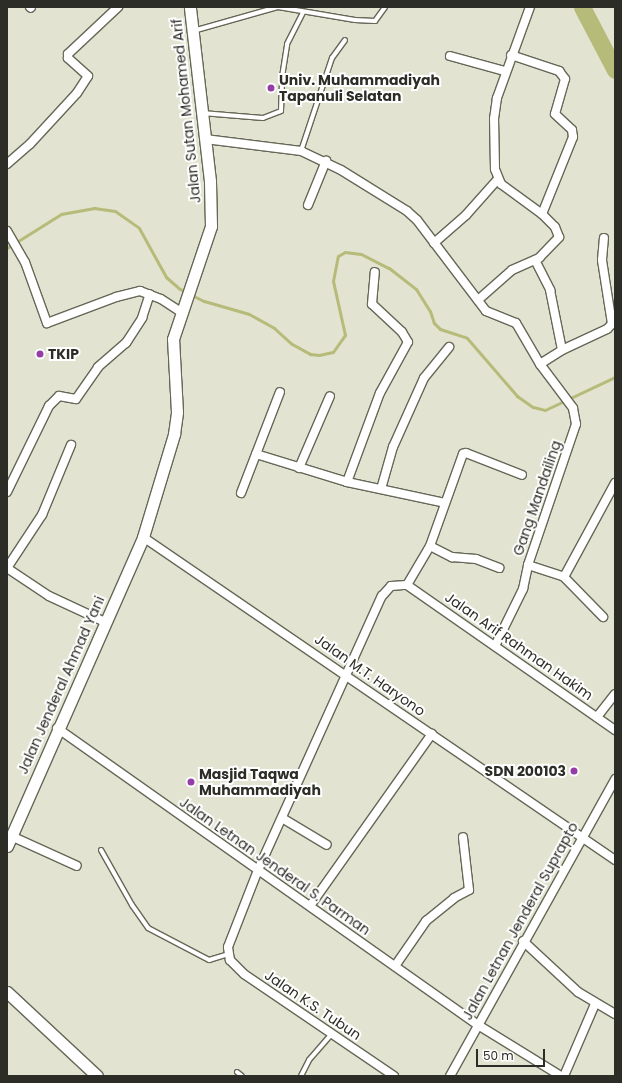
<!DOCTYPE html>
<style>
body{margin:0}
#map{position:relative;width:622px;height:1083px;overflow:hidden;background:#e2e3d0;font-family:Poppins,sans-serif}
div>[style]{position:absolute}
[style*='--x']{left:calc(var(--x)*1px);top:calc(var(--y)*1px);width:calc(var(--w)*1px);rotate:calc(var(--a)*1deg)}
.stream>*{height:3px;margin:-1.5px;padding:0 1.5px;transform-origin:1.5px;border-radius:1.5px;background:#b7bb79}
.river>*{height:17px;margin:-8.5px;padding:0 8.5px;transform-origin:8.5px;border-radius:8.5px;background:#b7bb79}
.roads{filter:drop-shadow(1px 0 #666757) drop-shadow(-1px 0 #666757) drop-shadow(0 1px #666757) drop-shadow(0 -1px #666757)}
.service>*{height:4px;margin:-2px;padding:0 2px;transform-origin:2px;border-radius:2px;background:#fff}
.minor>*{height:8px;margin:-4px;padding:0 4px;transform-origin:4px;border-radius:4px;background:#fff}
.tertiary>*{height:11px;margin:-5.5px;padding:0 5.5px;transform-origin:5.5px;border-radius:5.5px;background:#fff}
.dots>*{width:11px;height:11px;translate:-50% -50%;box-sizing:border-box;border:2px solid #fff;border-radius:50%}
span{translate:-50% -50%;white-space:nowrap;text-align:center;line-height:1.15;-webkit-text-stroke:4px #fff;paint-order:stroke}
.poi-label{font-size:14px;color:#2c2d26;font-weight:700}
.left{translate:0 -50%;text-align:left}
.right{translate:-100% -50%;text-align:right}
.street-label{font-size:14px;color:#2c2d26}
.frame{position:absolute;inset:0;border:8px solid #2c2d26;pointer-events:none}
.scale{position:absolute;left:476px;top:1049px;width:69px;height:18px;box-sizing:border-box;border:2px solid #2c2d26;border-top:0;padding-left:5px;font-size:12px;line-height:14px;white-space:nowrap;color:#2c2d26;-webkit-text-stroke:3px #fff;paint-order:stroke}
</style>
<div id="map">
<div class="stream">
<i style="--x:7;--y:248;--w:64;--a:-32.2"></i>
<i style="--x:61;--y:214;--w:34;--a:-10"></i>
<i style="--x:94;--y:208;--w:21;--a:8"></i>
<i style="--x:115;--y:211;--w:29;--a:35"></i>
<i style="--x:139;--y:228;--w:56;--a:61.1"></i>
<i style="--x:166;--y:277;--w:18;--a:41"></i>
<i style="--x:180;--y:289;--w:27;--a:27"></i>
<i style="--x:204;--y:301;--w:47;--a:16.1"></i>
<i style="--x:249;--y:314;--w:29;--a:29"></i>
<i style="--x:274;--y:328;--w:24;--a:42"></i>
<i style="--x:292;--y:344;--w:21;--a:29"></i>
<i style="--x:310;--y:354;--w:9;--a:6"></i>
<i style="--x:319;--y:355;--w:14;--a:-12"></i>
<i style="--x:333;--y:352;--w:21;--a:-55"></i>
<i style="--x:345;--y:335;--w:55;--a:-102.5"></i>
<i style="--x:333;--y:281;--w:25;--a:-79"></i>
<i style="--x:338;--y:256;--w:8;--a:-30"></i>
<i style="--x:345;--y:252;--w:16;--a:7"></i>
<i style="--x:361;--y:254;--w:31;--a:27"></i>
<i style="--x:389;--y:268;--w:34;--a:38"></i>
<i style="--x:416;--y:289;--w:26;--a:58"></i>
<i style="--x:430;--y:311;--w:13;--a:72"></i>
<i style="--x:434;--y:323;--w:8;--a:45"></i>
<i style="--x:440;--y:329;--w:28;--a:18"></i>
<i style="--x:467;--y:338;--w:77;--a:49.2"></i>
<i style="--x:517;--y:396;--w:19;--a:35"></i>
<i style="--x:533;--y:407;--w:12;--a:14"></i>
<i style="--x:545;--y:410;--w:77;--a:-25.2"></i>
</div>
<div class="river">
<i style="--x:582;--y:7;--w:71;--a:62.4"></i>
</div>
<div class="roads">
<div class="service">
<i style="--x:193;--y:31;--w:88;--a:-15.8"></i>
<i style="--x:278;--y:7;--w:78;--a:9.6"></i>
<i style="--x:355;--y:20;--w:20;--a:3"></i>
<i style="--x:375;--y:21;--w:17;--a:-54"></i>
<i style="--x:202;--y:113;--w:61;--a:4.7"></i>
<i style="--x:263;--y:118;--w:19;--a:-21"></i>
<i style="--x:281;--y:111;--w:34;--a:-88"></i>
<i style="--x:282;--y:77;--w:33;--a:-81"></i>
<i style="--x:287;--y:44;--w:36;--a:-63"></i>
<i style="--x:301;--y:151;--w:98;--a:-71.6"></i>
<i style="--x:332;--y:58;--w:22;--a:-54"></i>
<i style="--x:101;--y:850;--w:63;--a:60.6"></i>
<i style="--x:132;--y:905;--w:28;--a:55"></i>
<i style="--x:148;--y:928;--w:69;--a:27.7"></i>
<i style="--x:209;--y:960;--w:21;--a:-17"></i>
<i style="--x:237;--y:1072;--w:6;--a:39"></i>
<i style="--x:301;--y:1076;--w:18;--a:-63"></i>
<i style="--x:309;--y:1060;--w:35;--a:-49"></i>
</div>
<div class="minor">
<i style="--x:30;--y:7;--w:1;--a:45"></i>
<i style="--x:511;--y:55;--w:51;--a:18.4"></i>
<i style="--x:559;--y:71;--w:10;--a:53"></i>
<i style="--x:565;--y:79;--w:36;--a:106"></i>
<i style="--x:555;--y:114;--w:23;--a:43"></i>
<i style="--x:572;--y:130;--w:7;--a:82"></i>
<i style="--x:573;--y:137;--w:83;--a:111.9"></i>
<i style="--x:450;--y:56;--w:57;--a:15.3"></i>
<i style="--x:205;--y:139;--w:97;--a:7.1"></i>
<i style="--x:301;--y:151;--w:44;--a:25.4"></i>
<i style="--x:341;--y:170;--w:78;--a:31.8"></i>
<i style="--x:407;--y:211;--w:13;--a:42"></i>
<i style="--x:417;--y:220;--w:114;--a:52.8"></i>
<i style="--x:486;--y:311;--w:32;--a:22"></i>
<i style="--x:516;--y:323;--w:48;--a:59.7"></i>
<i style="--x:540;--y:364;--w:26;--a:-32"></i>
<i style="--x:562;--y:350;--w:50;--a:-25"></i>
<i style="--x:607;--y:329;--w:7;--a:-45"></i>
<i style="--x:612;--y:324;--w:65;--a:-98.9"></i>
<i style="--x:602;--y:260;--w:22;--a:-85"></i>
<i style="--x:7;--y:164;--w:30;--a:-41"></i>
<i style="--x:30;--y:144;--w:69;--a:-47.3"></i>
<i style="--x:77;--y:93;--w:20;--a:-57"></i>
<i style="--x:88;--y:76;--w:27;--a:-138"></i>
<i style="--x:68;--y:58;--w:4;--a:-90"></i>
<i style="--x:68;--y:54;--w:69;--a:-43.2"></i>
<i style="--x:308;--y:205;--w:48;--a:-67.8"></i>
<i style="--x:7;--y:231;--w:36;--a:60"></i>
<i style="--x:25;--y:262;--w:65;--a:70.2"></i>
<i style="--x:47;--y:323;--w:74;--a:-20.6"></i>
<i style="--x:116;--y:297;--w:25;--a:-14"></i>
<i style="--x:140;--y:291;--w:22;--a:21"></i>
<i style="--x:161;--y:299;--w:24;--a:33"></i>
<i style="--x:434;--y:243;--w:43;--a:-41.2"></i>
<i style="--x:466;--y:215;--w:48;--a:-48.4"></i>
<i style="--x:535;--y:260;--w:34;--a:63"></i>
<i style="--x:550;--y:290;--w:61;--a:78.7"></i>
<i style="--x:478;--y:300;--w:45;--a:-41.4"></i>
<i style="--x:512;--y:270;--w:30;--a:-24"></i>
<i style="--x:539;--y:258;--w:29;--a:-46"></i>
<i style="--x:559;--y:237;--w:11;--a:-112"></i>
<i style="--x:555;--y:227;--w:18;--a:-135"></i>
<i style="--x:542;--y:214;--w:51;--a:-143.8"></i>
<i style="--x:501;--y:184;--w:16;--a:-112"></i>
<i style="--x:495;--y:169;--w:50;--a:-91.1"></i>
<i style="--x:494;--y:119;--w:21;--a:-82"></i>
<i style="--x:497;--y:98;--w:97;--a:-70.1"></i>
<i style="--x:256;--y:454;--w:95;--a:17.1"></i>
<i style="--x:347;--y:482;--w:100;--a:12.1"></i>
<i style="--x:299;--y:468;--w:78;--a:-66.7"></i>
<i style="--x:347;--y:482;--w:95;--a:-69.7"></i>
<i style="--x:380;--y:393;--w:58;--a:-61.2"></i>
<i style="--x:408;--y:342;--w:12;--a:-121"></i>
<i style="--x:402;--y:332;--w:41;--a:-137"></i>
<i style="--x:372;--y:304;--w:32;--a:-85"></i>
<i style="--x:381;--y:489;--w:44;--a:-74.1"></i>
<i style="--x:393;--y:447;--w:76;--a:-65.8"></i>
<i style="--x:424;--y:378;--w:40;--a:-51"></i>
<i style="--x:7;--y:492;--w:96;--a:-64"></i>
<i style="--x:49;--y:406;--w:14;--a:-45"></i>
<i style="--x:59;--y:396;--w:17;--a:10"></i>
<i style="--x:76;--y:399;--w:39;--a:-55"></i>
<i style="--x:98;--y:367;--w:37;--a:-41"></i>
<i style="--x:126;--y:343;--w:30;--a:-57"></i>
<i style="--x:142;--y:318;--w:25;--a:-72"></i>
<i style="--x:241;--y:493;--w:108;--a:-68.9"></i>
<i style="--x:143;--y:537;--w:572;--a:34.38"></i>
<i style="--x:430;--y:546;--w:25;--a:27"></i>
<i style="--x:452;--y:557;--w:24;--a:5"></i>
<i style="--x:476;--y:559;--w:25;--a:21"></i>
<i style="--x:528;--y:565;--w:38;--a:18"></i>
<i style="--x:564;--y:577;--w:107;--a:-61.5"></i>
<i style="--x:7;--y:568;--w:64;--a:-56.6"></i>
<i style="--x:42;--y:515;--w:76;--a:-67.5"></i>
<i style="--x:7;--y:568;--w:50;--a:33.7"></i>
<i style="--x:49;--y:596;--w:62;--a:24.9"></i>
<i style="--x:564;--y:577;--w:56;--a:45.7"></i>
<i style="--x:407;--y:585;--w:254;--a:34.9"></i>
<i style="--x:407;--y:585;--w:45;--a:-59.5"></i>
<i style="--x:430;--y:546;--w:98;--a:-70.3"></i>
<i style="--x:463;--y:454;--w:3;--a:-18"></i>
<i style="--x:466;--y:453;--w:60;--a:21.4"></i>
<i style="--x:495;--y:646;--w:64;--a:-63.8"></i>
<i style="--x:523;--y:589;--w:25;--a:-78"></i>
<i style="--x:528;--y:565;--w:149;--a:-71.2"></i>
<i style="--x:576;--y:424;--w:16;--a:-101"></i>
<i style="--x:573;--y:408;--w:55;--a:-126.9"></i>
<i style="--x:597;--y:717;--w:29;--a:-52"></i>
<i style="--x:57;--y:728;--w:515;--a:35.2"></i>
<i style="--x:478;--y:1025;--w:97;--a:31.6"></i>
<i style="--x:282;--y:818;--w:52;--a:31"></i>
<i style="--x:11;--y:836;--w:72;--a:24.4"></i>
<i style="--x:310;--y:906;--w:211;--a:-54.7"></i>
<i style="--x:523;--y:941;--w:75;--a:42.8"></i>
<i style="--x:578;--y:992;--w:43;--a:30.7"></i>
<i style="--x:395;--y:966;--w:55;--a:-55.4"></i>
<i style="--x:426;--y:921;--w:36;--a:-39"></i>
<i style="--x:454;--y:898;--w:17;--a:-28"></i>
<i style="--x:469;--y:890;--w:53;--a:-96.5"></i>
<i style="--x:394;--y:1076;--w:181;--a:-145.8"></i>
<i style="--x:244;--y:974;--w:20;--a:-135"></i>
<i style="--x:230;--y:960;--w:13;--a:-99"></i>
<i style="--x:228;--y:947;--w:83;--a:-68.7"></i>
<i style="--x:258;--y:870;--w:301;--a:-65.7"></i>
<i style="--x:382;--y:596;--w:13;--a:-48"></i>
<i style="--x:391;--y:586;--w:16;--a:-4"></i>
<i style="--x:450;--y:1076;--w:340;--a:-60.9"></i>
<i style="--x:564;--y:1076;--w:78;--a:-66.7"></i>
</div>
<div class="tertiary">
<i style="--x:7;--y:846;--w:338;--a:-66.2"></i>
<i style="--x:143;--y:537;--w:108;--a:-73.2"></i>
<i style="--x:174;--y:434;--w:22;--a:-82"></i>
<i style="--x:177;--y:412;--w:73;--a:-93.1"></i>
<i style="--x:173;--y:339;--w:119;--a:-71.4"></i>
<i style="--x:211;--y:226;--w:45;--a:-91.3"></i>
<i style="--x:210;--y:181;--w:175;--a:-96.6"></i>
<i style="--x:7;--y:992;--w:123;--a:43"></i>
</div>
</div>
<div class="dots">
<i style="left:271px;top:88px;background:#963ca7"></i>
<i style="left:40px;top:354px;background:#963ca7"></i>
<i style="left:574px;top:771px;background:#963ca7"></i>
<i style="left:191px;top:782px;background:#963ca7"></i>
</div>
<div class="poi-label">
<span class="left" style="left:279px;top:88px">Univ. Muhammadiyah<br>Tapanuli Selatan</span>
<span class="left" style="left:48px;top:354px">TKIP</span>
<span class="right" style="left:566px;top:771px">SDN 200103</span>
<span class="left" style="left:199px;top:782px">Masjid Taqwa<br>Muhammadiyah</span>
</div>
<div class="street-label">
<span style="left:186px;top:111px;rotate:-96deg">Jalan Sutan Mohamed Arif</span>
<span style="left:537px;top:498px;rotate:-71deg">Gang Mandailing</span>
<span style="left:519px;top:646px;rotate:35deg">Jalan Arif Rahman Hakim</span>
<span style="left:370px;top:675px;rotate:35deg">Jalan M.T. Haryono</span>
<span style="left:61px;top:685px;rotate:-66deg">Jalan Jenderal Ahmad Yani</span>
<span style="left:275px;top:866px;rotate:35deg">Jalan Letnan Jenderal S. Parman</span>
<span style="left:520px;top:921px;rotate:-61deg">Jalan Letnan Jenderal Suprapto</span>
<span style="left:313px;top:1005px;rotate:34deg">Jalan K.S. Tubun</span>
</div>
<div class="frame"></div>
<div class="scale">50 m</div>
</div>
